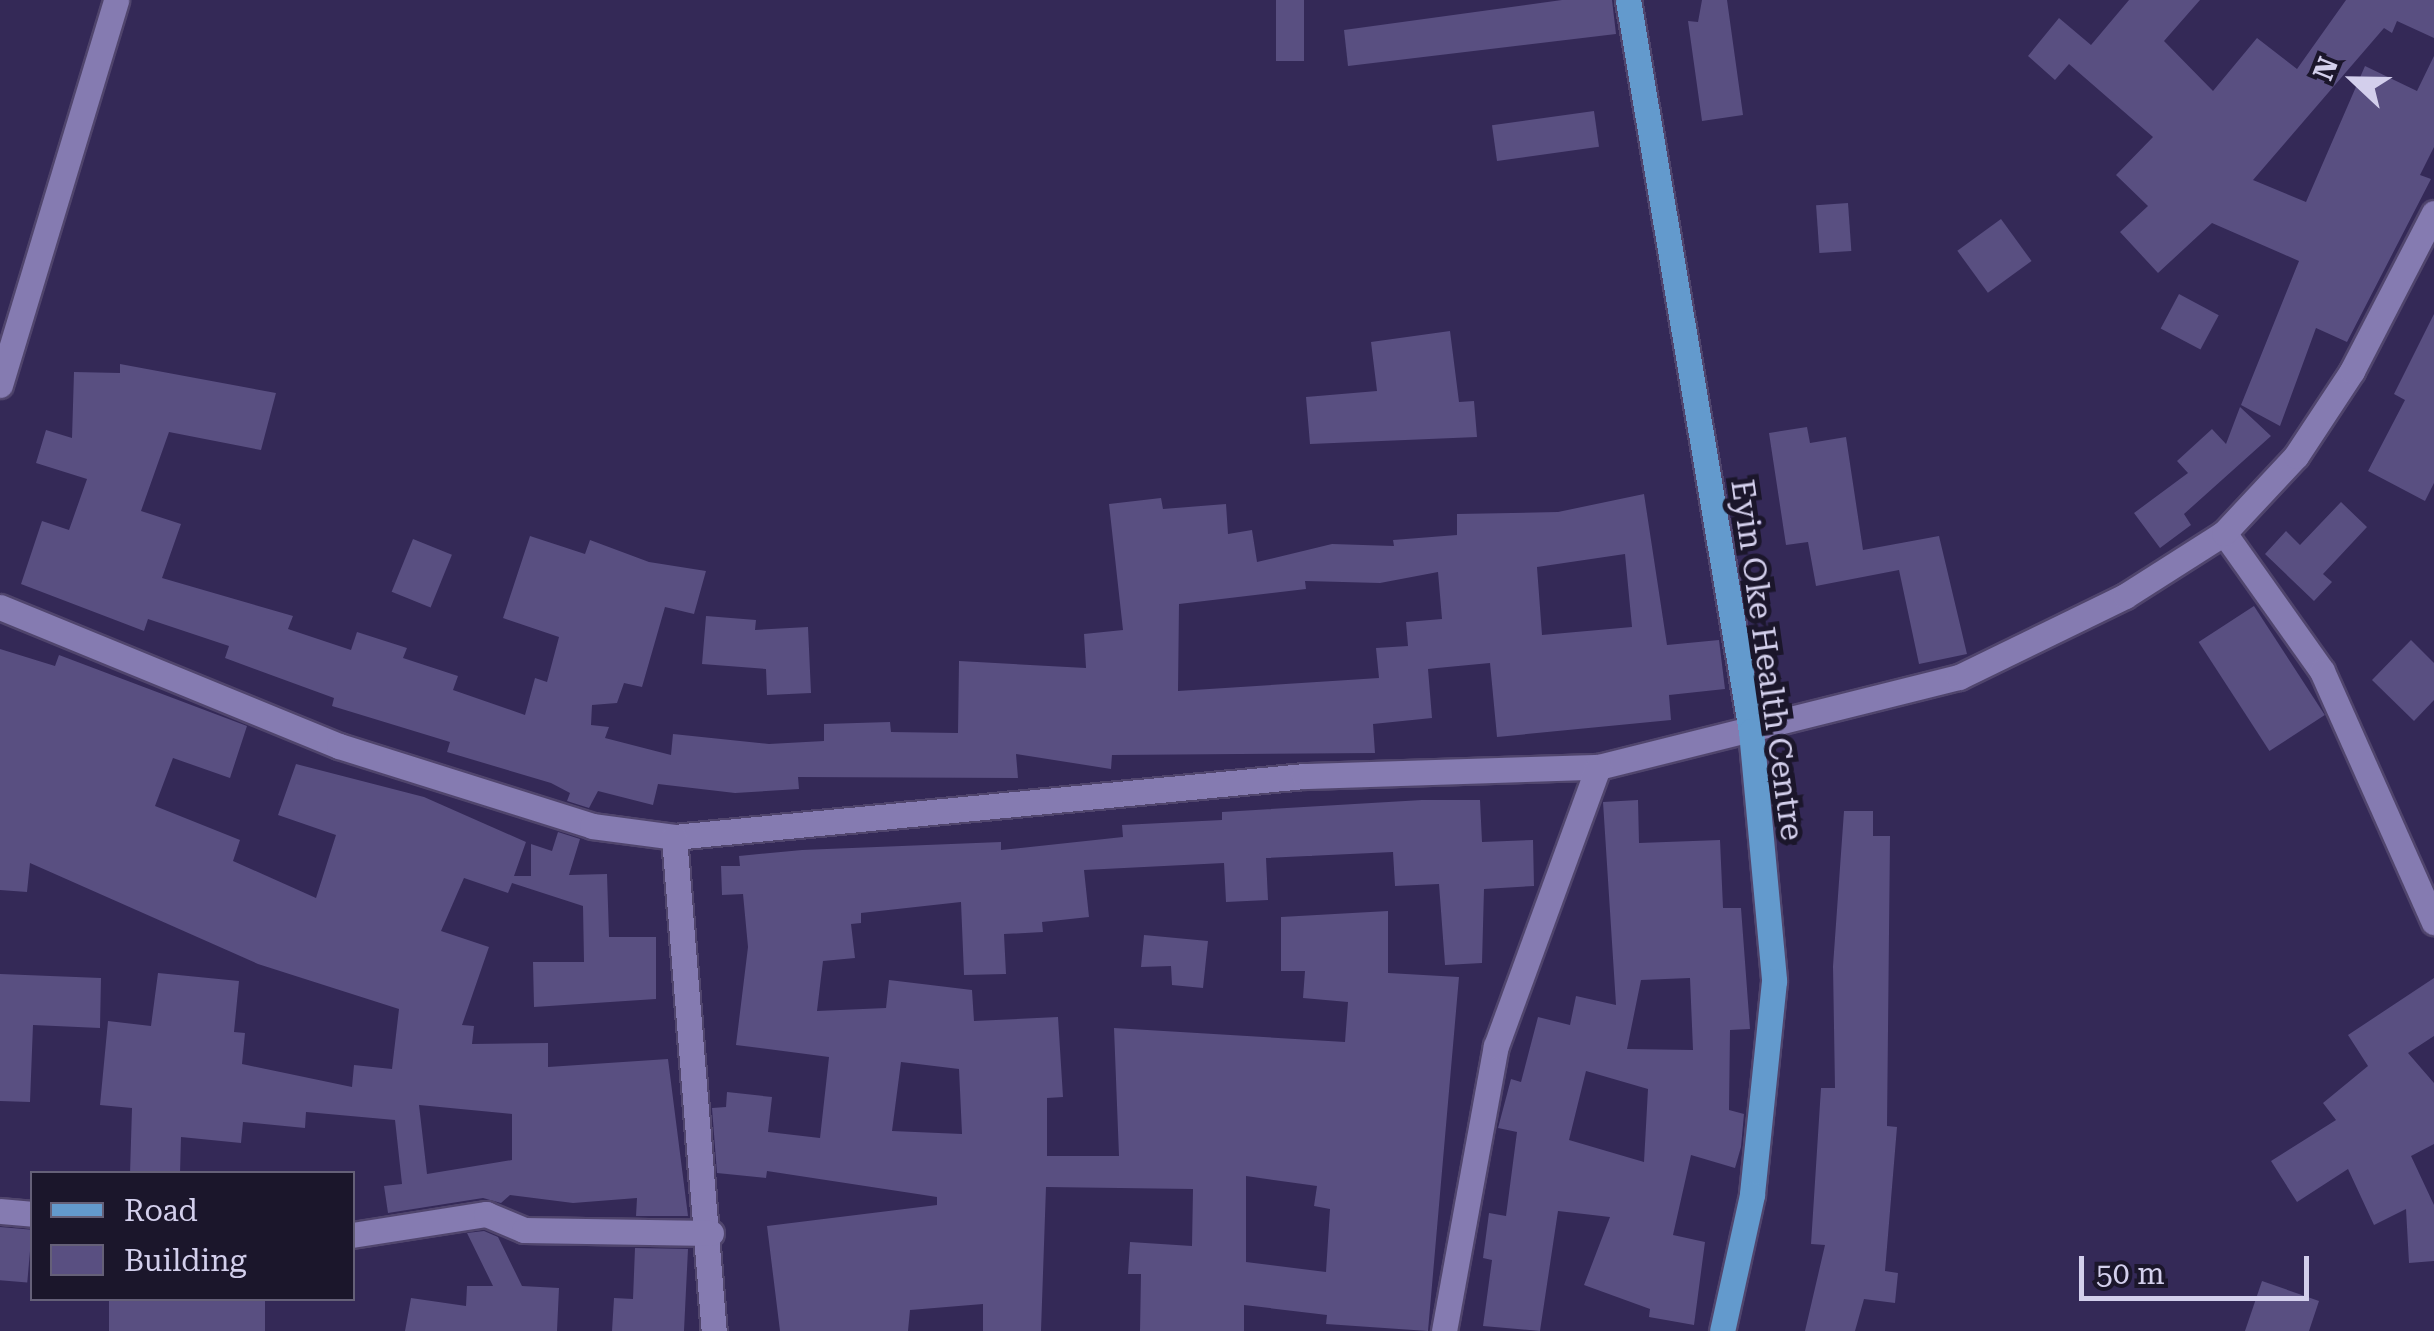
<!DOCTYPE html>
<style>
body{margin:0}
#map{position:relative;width:2434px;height:1331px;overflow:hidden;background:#342957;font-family:"Roboto Serif",serif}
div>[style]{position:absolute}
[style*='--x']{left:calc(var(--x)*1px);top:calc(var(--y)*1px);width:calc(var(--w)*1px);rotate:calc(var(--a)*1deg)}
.building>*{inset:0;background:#594f81;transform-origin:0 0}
.roads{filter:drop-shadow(2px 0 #50456d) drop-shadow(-2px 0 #50456d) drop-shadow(0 2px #50456d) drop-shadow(0 -2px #50456d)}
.street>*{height:25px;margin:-12.5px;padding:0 12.5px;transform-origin:12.5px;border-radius:12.5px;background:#857bb1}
.primary>*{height:25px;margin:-12.5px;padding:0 12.5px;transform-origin:12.5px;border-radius:12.5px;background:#639acd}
span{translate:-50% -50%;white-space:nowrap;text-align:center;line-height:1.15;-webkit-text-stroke:10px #1b162b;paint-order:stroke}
.street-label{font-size:32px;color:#d3cfec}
.legend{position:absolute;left:30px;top:1171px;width:325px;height:130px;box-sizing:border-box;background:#1b162b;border:2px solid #656078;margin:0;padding:12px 18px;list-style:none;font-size:30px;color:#d3cfec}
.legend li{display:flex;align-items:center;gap:20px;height:50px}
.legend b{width:50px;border:2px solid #656078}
.north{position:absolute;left:2304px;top:30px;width:100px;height:100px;-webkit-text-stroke:8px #1b162b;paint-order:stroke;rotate:292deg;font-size:28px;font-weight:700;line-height:40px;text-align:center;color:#d3cfec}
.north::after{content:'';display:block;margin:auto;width:35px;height:45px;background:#d3cfec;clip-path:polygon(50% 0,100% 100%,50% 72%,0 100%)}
.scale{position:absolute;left:2079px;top:1256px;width:230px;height:45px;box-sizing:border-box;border:5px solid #d3cfec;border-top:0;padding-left:12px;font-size:30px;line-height:35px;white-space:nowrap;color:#d3cfec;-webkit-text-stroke:8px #1b162b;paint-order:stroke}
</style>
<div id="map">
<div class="building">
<i style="left:1276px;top:0;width:28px;height:61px"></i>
<i style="clip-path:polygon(1562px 0,1612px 0,1616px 34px,1348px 66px,1344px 30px)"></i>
<i style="clip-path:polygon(1702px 0,1727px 0,1743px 115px,1702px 121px,1688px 21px,1698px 22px)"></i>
<i style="clip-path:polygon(2129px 0,2200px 0,2164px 41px,2213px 91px,2257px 38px,2297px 69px,2346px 0,2434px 0,2434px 38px,2397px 21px,2392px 33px,2384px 28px,2253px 180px,2306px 202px,2365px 66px,2417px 91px,2434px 56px,2434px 147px,2420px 175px,2431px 179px,2347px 342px,2316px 328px,2280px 426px,2241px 405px,2299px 261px,2212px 223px,2158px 273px,2120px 232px,2148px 206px,2116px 175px,2153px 137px,2069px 64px,2055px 80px,2028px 56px,2059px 18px,2091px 45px)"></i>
<i style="left:1594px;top:111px;width:36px;height:103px;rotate:82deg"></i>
<i style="left:1848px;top:203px;width:48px;height:32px;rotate:86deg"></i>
<i style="left:2001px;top:219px;width:52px;height:54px;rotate:54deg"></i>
<i style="left:2179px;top:294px;width:45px;height:39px;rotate:28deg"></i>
<i style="clip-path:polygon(2434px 314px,2434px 483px,2425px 501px,2368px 471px,2405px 400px,2394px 394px)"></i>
<i style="clip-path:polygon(1450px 331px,1459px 402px,1474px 401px,1477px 437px,1310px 444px,1306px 397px,1377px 391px,1371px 342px)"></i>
<i style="clip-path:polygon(evenodd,120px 364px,276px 393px,261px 450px,169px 432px,141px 511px,181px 524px,162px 578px,293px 616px,288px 629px,351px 650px,357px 632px,407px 648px,403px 658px,458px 676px,453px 690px,525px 715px,535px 678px,547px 682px,559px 637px,503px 618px,530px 536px,585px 554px,590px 540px,649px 562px,706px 571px,694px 614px,665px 607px,642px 687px,624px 683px,617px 703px,592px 705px,591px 725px,609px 727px,605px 738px,671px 755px,673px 734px,769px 744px,824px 741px,824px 724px,890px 722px,891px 732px,958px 733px,959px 661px,1086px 668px,1084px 634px,1123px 630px,1109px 504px,1161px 498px,1163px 509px,1226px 504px,1228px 534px,1252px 530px,1257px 562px,1332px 544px,1394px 546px,1393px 540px,1457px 535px,1457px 514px,1558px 512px,1644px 494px,1667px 645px,1719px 640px,1725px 689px,1669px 695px,1671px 720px,1497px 737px,1490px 663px,1437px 668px,1428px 669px,1432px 718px,1373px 724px,1375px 753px,1112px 755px,1111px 769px,1016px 754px,1018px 778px,798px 777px,799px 789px,735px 793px,658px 784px,653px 805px,598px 791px,589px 808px,567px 801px,570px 793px,551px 783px,447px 752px,450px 742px,332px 706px,334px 698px,225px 658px,229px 646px,148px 619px,144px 631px,21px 584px,42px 521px,69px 530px,87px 479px,36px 463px,46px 430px,72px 438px,74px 372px,120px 373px,120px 364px,1625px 554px,1632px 627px,1542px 635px,1537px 567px,1625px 554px,120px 364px,1438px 572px,1442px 619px,1406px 622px,1408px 646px,1376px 648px,1379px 678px,1178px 691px,1179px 604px,1306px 589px,1305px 581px,1380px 583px,1438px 572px)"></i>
<i style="clip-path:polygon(2240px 407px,2271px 436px,2184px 514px,2191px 525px,2160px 548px,2134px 513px,2188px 473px,2177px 461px,2212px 429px,2226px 444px)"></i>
<i style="clip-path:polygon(1807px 427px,1810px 443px,1846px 437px,1863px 550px,1939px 536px,1967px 654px,1919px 664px,1899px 570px,1816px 586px,1808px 542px,1786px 545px,1769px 433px)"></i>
<i style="clip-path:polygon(2341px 502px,2367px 527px,2323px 574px,2332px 582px,2314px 601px,2265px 554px,2286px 531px,2300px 545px)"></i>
<i style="left:413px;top:539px;width:42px;height:57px;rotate:22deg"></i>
<i style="left:2254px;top:606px;width:130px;height:66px;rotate:57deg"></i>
<i style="clip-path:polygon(706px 616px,756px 620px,755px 630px,808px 627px,811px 693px,767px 695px,766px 669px,702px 664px)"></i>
<i style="clip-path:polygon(2411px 640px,2434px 663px,2434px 700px,2414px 721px,2372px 680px)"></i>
<i style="clip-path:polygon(evenodd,0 649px,55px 666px,59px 655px,247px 726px,230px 778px,173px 758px,155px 806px,240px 840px,233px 861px,316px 898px,336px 835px,278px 815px,296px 764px,424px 797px,526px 842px,514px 876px,531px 876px,531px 844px,552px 851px,558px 832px,580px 839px,569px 875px,607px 874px,609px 937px,656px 937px,656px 999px,534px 1007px,533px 962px,584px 962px,583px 906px,512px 883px,508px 893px,464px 878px,441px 931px,489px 947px,462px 1025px,474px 1026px,472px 1044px,548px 1043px,548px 1067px,668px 1059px,688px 1216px,636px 1216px,637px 1198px,573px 1203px,510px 1195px,501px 1203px,483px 1198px,388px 1213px,384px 1186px,402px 1184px,395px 1120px,306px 1112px,305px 1128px,243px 1122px,241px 1143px,181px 1137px,180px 1174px,130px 1174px,132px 1108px,100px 1105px,108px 1021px,151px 1026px,158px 973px,239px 981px,234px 1032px,245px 1033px,242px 1064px,352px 1087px,354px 1065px,392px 1069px,399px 1009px,258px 964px,30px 863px,27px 892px,0 890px,0 649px,419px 1105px,512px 1114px,512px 1160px,427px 1174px,419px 1105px)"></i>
<i style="clip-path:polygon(evenodd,1422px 800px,1480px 800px,1482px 842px,1533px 840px,1534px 886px,1484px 889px,1482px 963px,1445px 965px,1439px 884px,1395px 886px,1393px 852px,1266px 858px,1268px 900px,1226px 902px,1224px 863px,1084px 870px,1089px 917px,1042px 922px,1043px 932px,1004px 934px,1006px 974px,964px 975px,961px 902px,861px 913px,861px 923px,851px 924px,855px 958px,823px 961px,817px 1011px,886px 1008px,889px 980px,972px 990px,974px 1021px,1058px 1017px,1063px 1097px,1047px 1098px,1047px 1156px,1119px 1156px,1114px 1028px,1345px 1042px,1348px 1002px,1303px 998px,1305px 971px,1281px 971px,1281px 917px,1388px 911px,1388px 973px,1459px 977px,1428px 1331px,1326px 1324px,1327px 1315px,1244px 1305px,1244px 1331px,1140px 1331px,1141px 1274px,1128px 1274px,1130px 1242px,1192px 1246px,1193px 1189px,1046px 1187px,1041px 1331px,983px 1331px,983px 1304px,910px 1310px,908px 1331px,780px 1331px,767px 1226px,937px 1205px,937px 1197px,767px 1171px,766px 1178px,717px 1173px,712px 1108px,726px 1107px,727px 1092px,772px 1097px,768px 1132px,820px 1138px,829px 1057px,736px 1045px,748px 947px,743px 894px,722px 895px,721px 866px,740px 866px,739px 856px,802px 850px,1001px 842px,1001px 850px,1123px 837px,1122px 825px,1222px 820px,1222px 812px,1422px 800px,901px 1062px,959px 1069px,962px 1134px,892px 1131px,901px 1062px,1422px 800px,1246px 1176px,1317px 1186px,1314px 1206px,1330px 1209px,1326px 1272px,1246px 1262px,1246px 1176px)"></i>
<i style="clip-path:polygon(evenodd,1638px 800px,1639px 843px,1720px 840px,1723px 908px,1741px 908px,1750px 1029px,1730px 1030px,1729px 1110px,1744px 1114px,1741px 1147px,1735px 1168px,1691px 1155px,1673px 1235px,1705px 1242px,1694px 1325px,1649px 1317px,1650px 1309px,1584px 1285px,1610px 1217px,1558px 1211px,1540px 1331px,1483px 1326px,1492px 1260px,1483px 1258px,1489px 1213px,1506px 1216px,1517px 1132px,1498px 1128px,1511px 1079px,1521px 1082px,1538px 1017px,1570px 1025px,1576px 996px,1616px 1005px,1603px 802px,1638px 800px,1690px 978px,1693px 1050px,1627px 1049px,1641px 980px,1690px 978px,1638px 800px,1586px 1071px,1648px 1089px,1644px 1162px,1569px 1140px,1586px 1071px)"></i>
<i style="clip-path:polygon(1844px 811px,1873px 811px,1873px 836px,1890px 836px,1887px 1126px,1897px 1127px,1885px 1271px,1898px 1273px,1895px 1303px,1864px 1299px,1855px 1331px,1805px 1331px,1825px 1245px,1811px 1244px,1821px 1088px,1835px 1088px,1833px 966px)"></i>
<i style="clip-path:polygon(1144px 935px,1208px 941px,1203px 988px,1172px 985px,1171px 966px,1141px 967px)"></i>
<i style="clip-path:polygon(0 974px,101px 978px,100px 1028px,33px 1025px,30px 1102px,0 1101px)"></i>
<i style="clip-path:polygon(2434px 978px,2434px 1036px,2408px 1053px,2434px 1083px,2434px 1144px,2411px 1156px,2434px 1205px,2434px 1261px,2409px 1263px,2406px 1209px,2374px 1225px,2348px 1169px,2297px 1202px,2271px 1161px,2336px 1120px,2323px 1103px,2368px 1066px,2348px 1035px)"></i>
<i style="left:0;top:1227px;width:32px;height:53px;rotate:5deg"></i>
<i style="clip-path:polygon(484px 1231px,498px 1237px,522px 1286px,559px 1288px,557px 1331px,405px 1331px,411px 1298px,466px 1306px,467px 1286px,493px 1286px,467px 1233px)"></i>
<i style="clip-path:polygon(635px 1248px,688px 1249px,684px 1331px,612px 1331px,614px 1298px,633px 1299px)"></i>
<i style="clip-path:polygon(2262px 1281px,2319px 1301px,2309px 1331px,2245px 1331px)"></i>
<i style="left:109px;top:1298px;width:156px;height:33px"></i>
</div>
<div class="roads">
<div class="street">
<i style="--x:0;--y:385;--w:402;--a:-73.2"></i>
<i style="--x:2224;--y:533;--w:169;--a:54.6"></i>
<i style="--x:2322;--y:671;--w:275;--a:66"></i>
<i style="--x:0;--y:607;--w:366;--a:22.3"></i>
<i style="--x:339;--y:746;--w:265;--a:17.5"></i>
<i style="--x:592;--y:826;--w:83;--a:7.6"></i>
<i style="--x:674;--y:837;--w:633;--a:-5.53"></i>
<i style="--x:1304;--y:776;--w:294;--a:-1.8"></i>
<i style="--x:1598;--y:767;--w:372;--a:-14"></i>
<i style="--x:1959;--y:677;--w:185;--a:-26"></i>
<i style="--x:2125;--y:596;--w:117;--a:-32.5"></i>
<i style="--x:2224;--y:533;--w:105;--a:-46.9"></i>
<i style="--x:2296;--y:456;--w:102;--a:-56.6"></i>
<i style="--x:2352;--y:371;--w:178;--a:-62.6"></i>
<i style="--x:674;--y:837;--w:496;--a:85.4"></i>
<i style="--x:0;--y:1211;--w:32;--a:5"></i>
<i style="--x:352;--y:1235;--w:136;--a:-8.9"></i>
<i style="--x:486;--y:1214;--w:41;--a:22.8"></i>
<i style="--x:524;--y:1230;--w:187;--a:0.9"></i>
<i style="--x:1444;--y:1331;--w:290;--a:-79.7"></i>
<i style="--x:1496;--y:1046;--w:297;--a:-69.9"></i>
</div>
<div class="primary">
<i style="--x:1628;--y:0;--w:741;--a:80.45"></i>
<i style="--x:1751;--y:731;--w:251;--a:84.7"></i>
<i style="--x:1774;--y:981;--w:215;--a:95.9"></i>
<i style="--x:1752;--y:1195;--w:139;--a:102.4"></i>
</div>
</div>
<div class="street-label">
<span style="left:1767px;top:660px;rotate:82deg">Eyin Oke Health Centre</span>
</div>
<ul class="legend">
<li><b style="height:12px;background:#639acd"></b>Road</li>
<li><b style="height:28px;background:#594f81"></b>Building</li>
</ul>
<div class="north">N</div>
<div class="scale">50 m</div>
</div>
